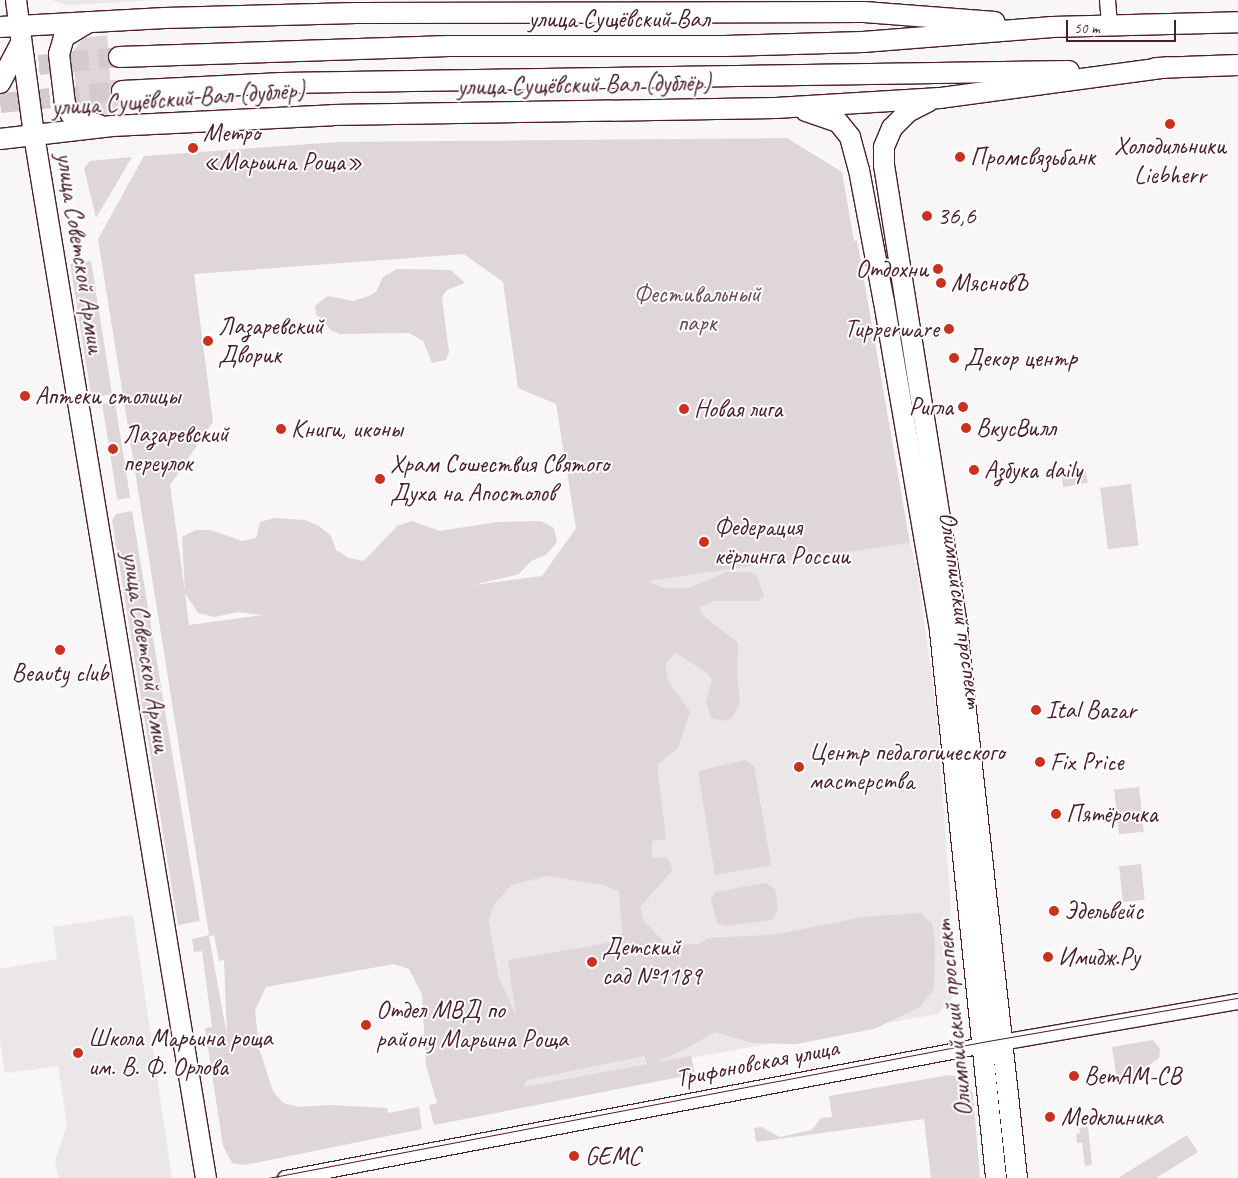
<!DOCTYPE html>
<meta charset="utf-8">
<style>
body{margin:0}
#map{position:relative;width:1238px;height:1178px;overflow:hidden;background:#f8f6f7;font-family:Caveat,sans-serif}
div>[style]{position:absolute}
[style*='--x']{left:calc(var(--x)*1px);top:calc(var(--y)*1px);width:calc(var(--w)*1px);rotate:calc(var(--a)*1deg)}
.built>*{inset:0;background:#ebe6e8}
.green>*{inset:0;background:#ded6d9;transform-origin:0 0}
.major-tunnel>*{height:20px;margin-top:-10px;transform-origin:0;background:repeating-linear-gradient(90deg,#d5cbce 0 20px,transparent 0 30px)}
.roads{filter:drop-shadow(1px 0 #4a1f2b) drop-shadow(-1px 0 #4a1f2b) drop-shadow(0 1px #4a1f2b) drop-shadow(0 -1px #4a1f2b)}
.minor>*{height:15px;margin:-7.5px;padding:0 7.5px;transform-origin:7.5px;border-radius:7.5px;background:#fff}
.major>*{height:20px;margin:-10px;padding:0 10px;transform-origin:10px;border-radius:10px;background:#fff}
.tram>*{height:1px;margin:-0.5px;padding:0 0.5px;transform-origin:0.5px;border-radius:0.5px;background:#4a1f2b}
.dots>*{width:14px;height:14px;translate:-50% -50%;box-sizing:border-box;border:2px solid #fff;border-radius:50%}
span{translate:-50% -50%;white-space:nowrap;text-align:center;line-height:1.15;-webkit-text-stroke:4px #fff;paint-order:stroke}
.street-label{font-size:25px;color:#4a1f2b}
.poi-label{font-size:25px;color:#4a1f2b}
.left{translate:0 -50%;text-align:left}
.right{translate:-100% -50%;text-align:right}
.park-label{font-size:25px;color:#6f4d56}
.scale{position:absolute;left:1066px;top:20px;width:110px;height:22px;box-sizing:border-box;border:2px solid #4a1f2b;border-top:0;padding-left:6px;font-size:15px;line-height:18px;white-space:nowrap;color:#4a1f2b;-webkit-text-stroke:4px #fff;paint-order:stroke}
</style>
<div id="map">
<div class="built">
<i style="clip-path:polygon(51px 0,154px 0,68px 5px)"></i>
<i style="clip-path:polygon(910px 543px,917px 569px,936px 708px,957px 992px,938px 1014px,518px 1088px,481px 871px,632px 583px)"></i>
<i style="clip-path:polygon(133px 915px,172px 1178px,58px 1178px,55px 1161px,67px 1125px,58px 1066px,5px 1073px,0 1041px,0 969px,57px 959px,53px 927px)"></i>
</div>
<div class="green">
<i style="clip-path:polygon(107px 35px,110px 80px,121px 80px,123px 113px,97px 115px,85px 111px,78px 102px,72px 52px,84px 38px)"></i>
<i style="clip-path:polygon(evenodd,787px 138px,842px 172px,854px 241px,857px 240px,910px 543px,648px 581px,664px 588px,688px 588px,727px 572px,750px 572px,757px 576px,764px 597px,758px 601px,713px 601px,700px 607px,701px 614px,738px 643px,737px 674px,740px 703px,733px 717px,726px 721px,711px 718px,706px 703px,712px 680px,707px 673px,676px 653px,665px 664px,668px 680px,690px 712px,678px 748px,657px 765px,666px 839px,652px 841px,652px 858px,667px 857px,673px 870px,640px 907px,644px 921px,665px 943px,681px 945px,699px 944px,707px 938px,772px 935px,863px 917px,921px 913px,932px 924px,935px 941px,934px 989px,920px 1007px,874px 1029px,796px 1044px,752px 1043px,715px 1032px,685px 1049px,656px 1062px,691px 1056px,695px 1074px,434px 1125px,429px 1105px,437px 1103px,426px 1066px,422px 994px,409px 969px,394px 964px,266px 987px,255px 1010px,259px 1048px,273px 1091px,283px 1103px,299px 1107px,328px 1105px,387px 1108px,388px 1113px,419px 1107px,422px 1129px,245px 1165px,232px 1163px,223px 1146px,205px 1028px,212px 1027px,202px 951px,194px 952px,192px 939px,209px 935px,98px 239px,144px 156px,338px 142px,787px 138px,464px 254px,503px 282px,518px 388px,556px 404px,576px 528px,542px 576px,473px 585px,519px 574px,531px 561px,546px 555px,557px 542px,554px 528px,541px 521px,497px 522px,440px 531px,412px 521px,397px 526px,364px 561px,349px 558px,336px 550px,331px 536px,319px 526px,305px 520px,274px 518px,260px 522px,256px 538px,242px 541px,211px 530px,196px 530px,182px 537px,185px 592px,170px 485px,213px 422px,194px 274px,464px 254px,787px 138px,185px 593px,198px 613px,215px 617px,238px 612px,263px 615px,189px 625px,185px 593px,787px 138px,547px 876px,604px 885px,619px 891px,622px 932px,619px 941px,508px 960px,516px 1015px,499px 978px,489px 920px,494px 905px,511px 885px,547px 876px,787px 138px,214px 935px,219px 961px,224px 960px,227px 1036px,209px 936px,214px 935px,787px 138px,644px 1056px,647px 1064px,524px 1087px,527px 1080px,644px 1056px)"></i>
<i style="clip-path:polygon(132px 157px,96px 218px,84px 168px,90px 161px)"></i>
<i style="left:91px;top:261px;width:135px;height:21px;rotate:81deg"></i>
<i style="clip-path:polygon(397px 269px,451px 270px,465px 283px,447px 290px,442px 297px,449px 352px,446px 360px,432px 363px,423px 341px,409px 333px,340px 334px,332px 331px,316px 314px,315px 306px,328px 296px,353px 301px,369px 296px,376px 292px,383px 277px)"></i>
<i style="left:115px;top:402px;width:97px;height:13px;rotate:81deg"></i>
<i style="left:1086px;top:472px;width:11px;height:25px;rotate:80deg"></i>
<i style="left:1131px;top:484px;width:62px;height:31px;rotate:83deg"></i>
<i style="clip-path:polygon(132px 511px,200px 921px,178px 925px,112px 520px,116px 514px)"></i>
<i style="clip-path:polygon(745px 760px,754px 766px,771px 865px,715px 875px,698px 771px)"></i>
<i style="left:1139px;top:787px;width:45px;height:25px;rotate:84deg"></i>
<i style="left:1141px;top:864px;width:36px;height:22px;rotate:84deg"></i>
<i style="clip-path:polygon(766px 883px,775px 889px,778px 909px,772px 920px,725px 926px,717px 923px,711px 899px,715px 892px)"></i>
<i style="clip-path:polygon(1153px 1040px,1160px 1049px,1159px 1058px,1118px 1087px,1112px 1047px)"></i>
<i style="clip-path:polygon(949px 1075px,961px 1077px,973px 1093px,980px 1178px,931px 1178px,924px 1119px,756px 1142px,754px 1128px,761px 1127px,780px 1137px,812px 1130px,821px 1118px,832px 1117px,829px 1096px)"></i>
<i style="clip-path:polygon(1088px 1127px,1092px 1165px,1085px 1166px,1082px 1143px,1077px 1143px,1076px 1134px,1080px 1133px,1079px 1128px)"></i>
<i style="clip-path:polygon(1187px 1135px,1198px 1152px,1156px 1178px,1118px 1178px)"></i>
</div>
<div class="major-tunnel">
<i style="--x:9;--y:68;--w:111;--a:-5.7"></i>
<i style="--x:0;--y:103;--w:123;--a:-5.6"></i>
</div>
<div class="roads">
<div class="minor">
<i style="--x:1107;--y:0;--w:25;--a:85"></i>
<i style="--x:285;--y:1178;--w:711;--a:-10.79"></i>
<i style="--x:983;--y:1045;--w:259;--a:-9.8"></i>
</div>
<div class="major">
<i style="--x:16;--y:0;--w:136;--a:82.4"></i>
<i style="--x:34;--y:135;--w:1057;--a:80.64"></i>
<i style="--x:89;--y:22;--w:29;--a:149"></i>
<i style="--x:64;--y:37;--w:18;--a:106"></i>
<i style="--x:59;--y:54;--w:50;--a:83.2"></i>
<i style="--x:65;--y:104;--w:10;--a:61"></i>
<i style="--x:70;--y:113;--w:8;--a:50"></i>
<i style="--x:75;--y:119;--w:23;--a:13"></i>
<i style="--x:0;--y:27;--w:165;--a:-3.1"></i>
<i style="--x:165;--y:18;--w:191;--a:-1.5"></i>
<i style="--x:356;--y:13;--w:508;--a:-0.11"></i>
<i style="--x:864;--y:12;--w:131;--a:4.4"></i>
<i style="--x:119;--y:57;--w:330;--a:-1.9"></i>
<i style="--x:449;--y:46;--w:276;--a:0"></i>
<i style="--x:725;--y:46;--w:138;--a:-1.7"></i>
<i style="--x:863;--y:42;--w:190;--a:-4.5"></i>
<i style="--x:1052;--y:27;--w:186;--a:-1.5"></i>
<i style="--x:1156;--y:68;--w:82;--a:-2.1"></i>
<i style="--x:0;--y:83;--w:45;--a:-62.3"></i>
<i style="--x:122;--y:91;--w:160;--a:-2.9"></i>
<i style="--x:282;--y:83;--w:787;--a:-0.87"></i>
<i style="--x:929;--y:101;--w:22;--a:153"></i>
<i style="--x:909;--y:111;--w:24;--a:135"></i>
<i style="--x:892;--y:128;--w:21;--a:113"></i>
<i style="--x:884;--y:147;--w:18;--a:90"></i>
<i style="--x:884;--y:165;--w:469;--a:81"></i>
<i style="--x:957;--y:628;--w:553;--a:83.77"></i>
<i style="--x:806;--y:111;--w:34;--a:19"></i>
<i style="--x:838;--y:122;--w:19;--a:51"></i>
<i style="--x:850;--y:137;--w:34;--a:75"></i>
<i style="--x:859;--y:170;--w:134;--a:79.3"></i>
<i style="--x:884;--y:302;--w:334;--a:80.3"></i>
<i style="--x:940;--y:631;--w:550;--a:84.15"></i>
<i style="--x:0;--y:139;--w:113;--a:-6.6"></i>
<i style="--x:112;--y:126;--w:221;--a:-2.8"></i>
<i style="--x:333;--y:115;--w:443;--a:-0.9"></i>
<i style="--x:776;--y:108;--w:164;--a:-3.5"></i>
<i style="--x:940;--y:98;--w:230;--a:-7.7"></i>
</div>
</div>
<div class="tram">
<i style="--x:268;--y:1178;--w:727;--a:-10.78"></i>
<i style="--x:982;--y:1042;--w:260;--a:-9.8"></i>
</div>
<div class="dots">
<i style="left:1170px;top:124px;background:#c8321e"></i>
<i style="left:193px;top:148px;background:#c8321e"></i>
<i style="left:960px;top:157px;background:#c8321e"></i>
<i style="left:927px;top:216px;background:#c8321e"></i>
<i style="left:938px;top:269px;background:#c8321e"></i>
<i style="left:941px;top:283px;background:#c8321e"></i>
<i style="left:949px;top:329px;background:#c8321e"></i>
<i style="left:208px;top:341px;background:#c8321e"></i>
<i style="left:954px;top:358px;background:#c8321e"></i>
<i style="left:25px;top:396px;background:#c8321e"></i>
<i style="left:963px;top:407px;background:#c8321e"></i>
<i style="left:684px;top:409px;background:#c8321e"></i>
<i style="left:966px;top:428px;background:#c8321e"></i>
<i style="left:281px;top:429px;background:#c8321e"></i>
<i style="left:113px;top:449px;background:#c8321e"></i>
<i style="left:974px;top:470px;background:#c8321e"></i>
<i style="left:380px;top:479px;background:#c8321e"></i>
<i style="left:704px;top:542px;background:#c8321e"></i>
<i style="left:60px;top:650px;background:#c8321e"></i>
<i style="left:1036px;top:710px;background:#c8321e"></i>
<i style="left:1040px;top:762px;background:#c8321e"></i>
<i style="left:799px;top:767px;background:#c8321e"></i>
<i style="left:1056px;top:814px;background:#c8321e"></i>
<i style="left:1054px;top:911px;background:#c8321e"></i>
<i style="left:1048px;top:957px;background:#c8321e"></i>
<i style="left:592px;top:962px;background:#c8321e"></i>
<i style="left:366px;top:1025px;background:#c8321e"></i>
<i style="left:78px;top:1053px;background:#c8321e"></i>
<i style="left:1074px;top:1076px;background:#c8321e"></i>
<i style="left:1050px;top:1117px;background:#c8321e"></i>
<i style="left:574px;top:1156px;background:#c8321e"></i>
</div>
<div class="street-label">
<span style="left:619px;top:19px">улица Сущёвский Вал</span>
<span style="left:584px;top:85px;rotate:-1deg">улица Сущёвский Вал (дублёр)</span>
<span style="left:178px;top:99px;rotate:-4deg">улица Сущёвский Вал (дублёр)</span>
<span style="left:80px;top:253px;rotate:81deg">улица Советской Армии</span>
<span style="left:961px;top:610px;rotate:82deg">Олимпийский проспект</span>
<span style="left:146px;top:652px;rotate:81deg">улица Советской Армии</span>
<span style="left:954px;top:1018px;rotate:-96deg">Олимпийский проспект</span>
<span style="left:757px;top:1063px;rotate:-11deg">Трифоновская улица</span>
</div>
<div class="poi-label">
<span class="left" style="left:203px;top:148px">Метро<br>«Марьина Роща»</span>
<span style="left:1170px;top:161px">Холодильники<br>Liebherr</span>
<span class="left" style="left:970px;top:157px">Промсвязьбанк</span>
<span class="left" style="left:937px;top:216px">36,6</span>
<span class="right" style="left:928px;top:269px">Отдохни</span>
<span class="left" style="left:951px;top:283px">МясновЪ</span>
<span class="left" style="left:218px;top:341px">Лазаревский<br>Дворик</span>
<span class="right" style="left:939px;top:329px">Tupperware</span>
<span class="left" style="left:964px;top:358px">Декор центр</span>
<span class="left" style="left:35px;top:396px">Аптеки столицы</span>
<span class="right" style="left:953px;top:407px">Ригла</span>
<span class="left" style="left:694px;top:409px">Новая лига</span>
<span class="left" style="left:976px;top:428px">ВкусВилл</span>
<span class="left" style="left:291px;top:429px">Книги, иконы</span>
<span class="left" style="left:123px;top:449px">Лазаревский<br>переулок</span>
<span class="left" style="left:390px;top:479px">Храм Сошествия Святого<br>Духа на Апостолов</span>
<span class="left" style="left:984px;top:470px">Азбука daily</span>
<span class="left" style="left:714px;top:542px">Федерация<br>кёрлинга России</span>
<span style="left:60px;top:673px">Beauty club</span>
<span class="left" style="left:1046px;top:710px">Ital Bazar</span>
<span class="left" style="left:809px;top:767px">Центр педагогического<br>мастерства</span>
<span class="left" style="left:1050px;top:762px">Fix Price</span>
<span class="left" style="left:1066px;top:814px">Пятёрочка</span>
<span class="left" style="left:1064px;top:911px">Эдельвейс</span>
<span class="left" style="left:602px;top:962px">Детский<br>сад №1189</span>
<span class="left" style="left:1058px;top:957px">Имидж.Ру</span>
<span class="left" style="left:376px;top:1025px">Отдел МВД по<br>району Марьина Роща</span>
<span class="left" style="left:88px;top:1053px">Школа Марьина роща<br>им. В. Ф. Орлова</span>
<span class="left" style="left:1084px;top:1076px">ВетАМ-СВ</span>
<span class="left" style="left:1061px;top:1117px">Медклиника</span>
<span class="left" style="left:585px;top:1156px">GEMC</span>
</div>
<div class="park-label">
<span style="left:697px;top:309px">Фестивальный<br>парк</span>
</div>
<div class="scale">50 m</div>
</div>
